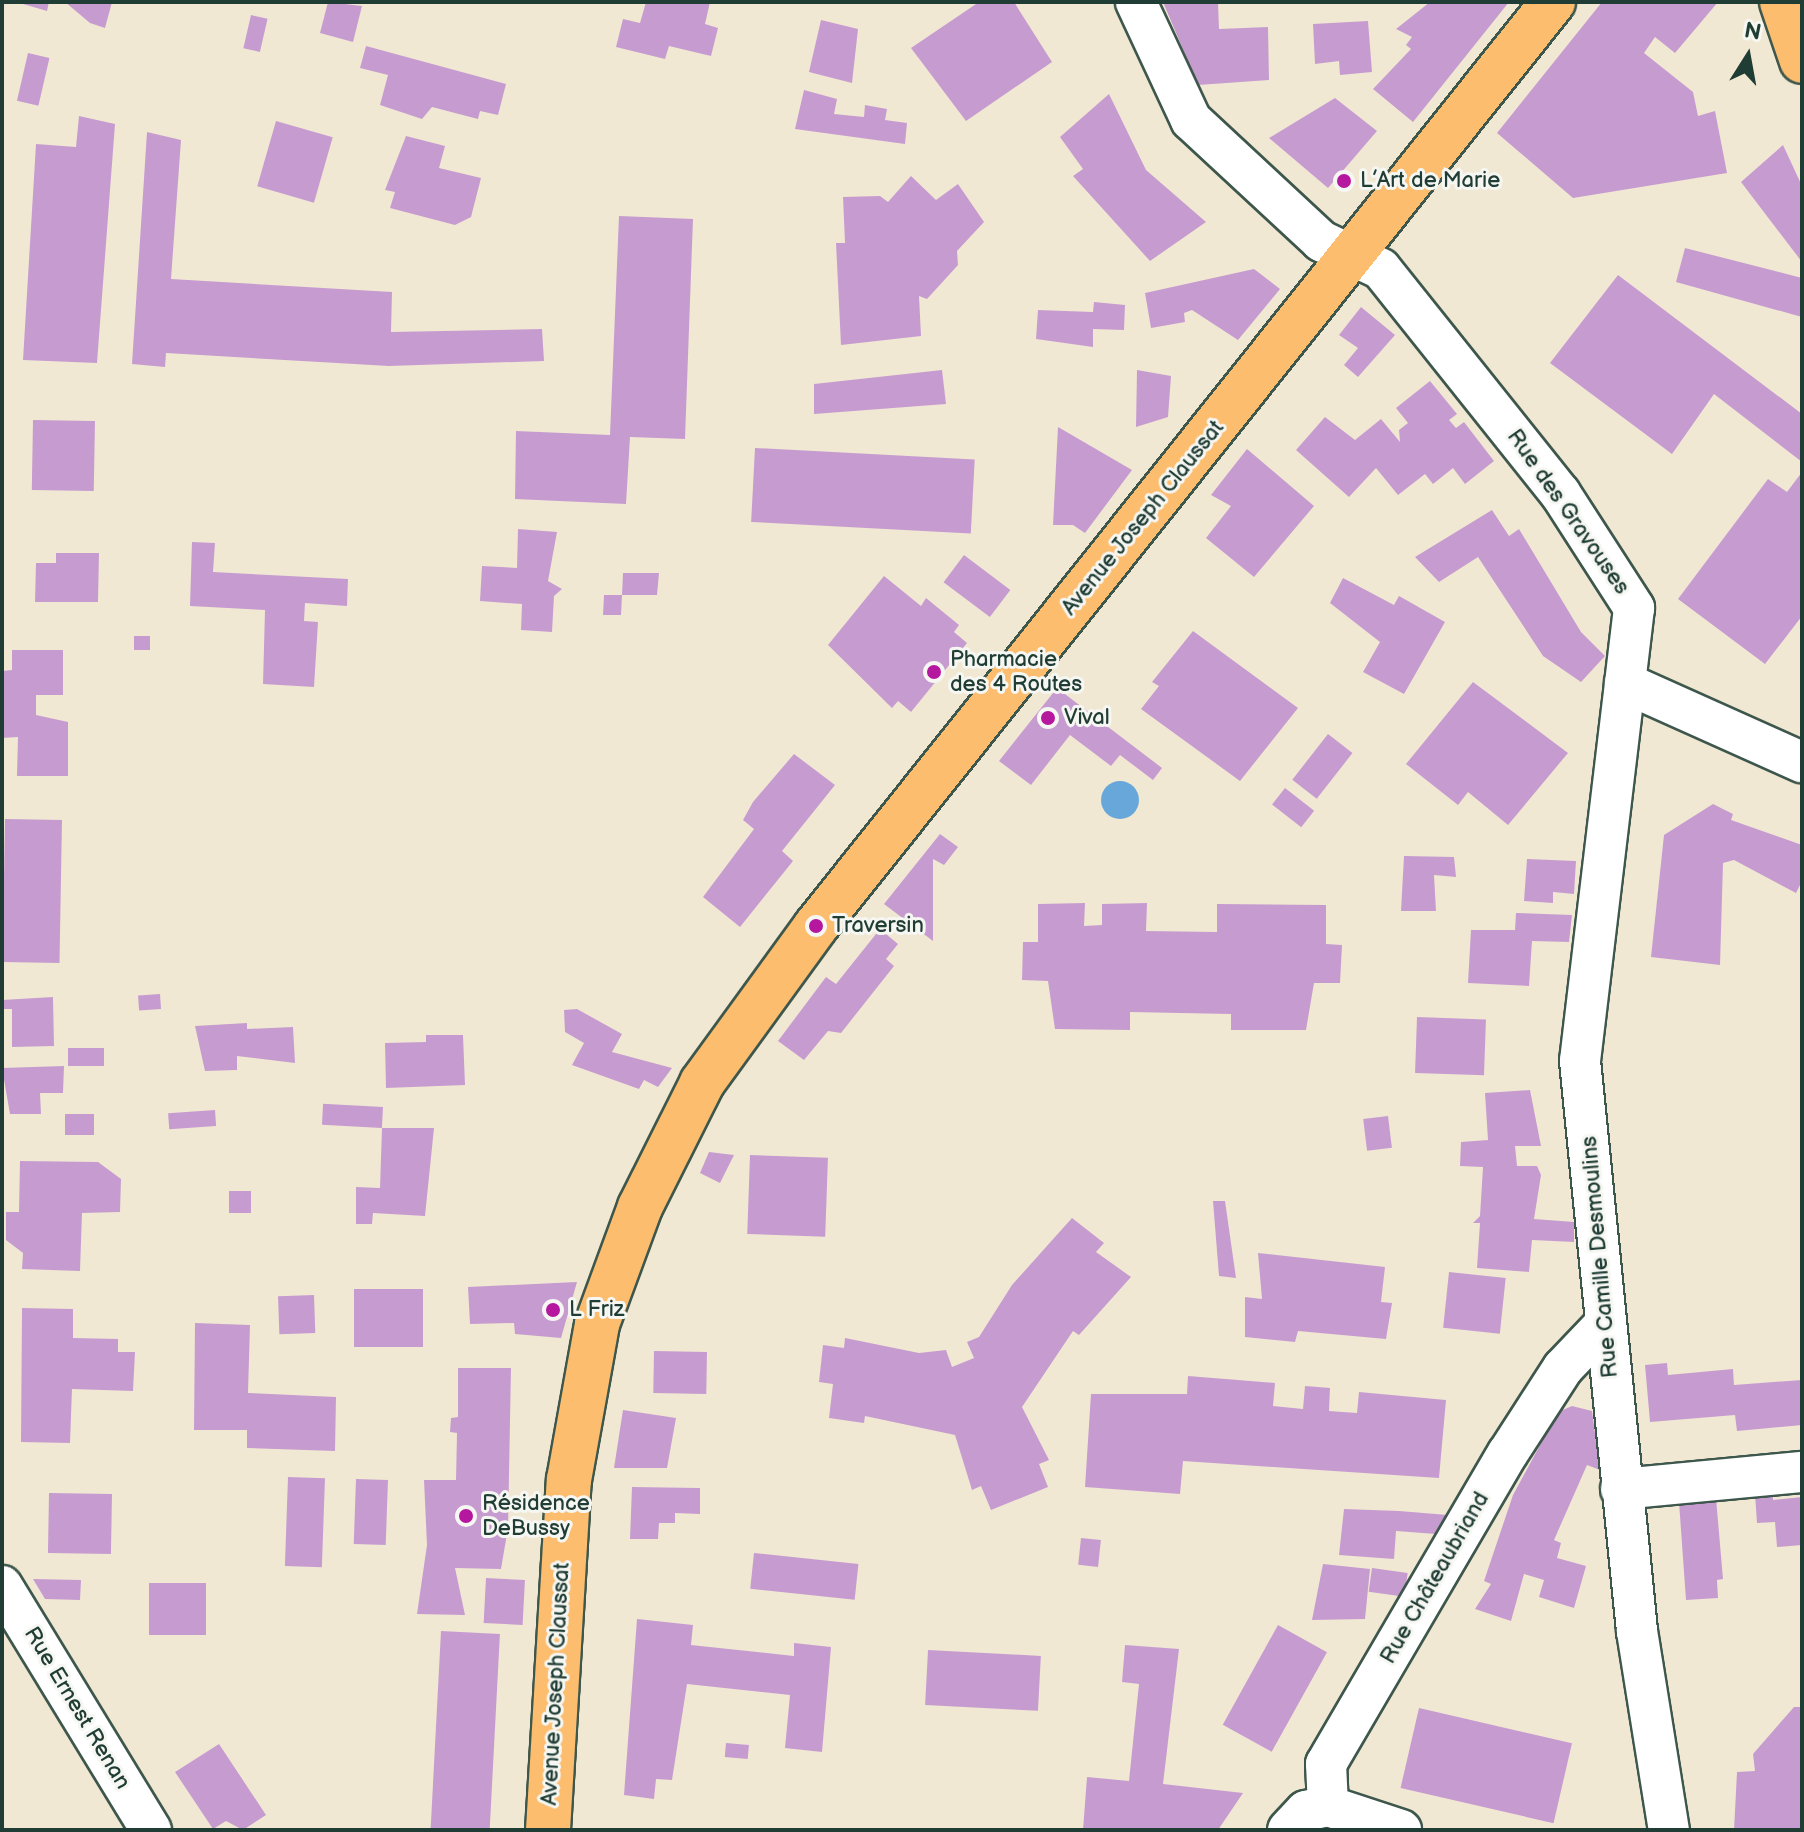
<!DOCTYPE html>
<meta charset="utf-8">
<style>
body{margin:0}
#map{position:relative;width:1804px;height:1832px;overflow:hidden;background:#f1e8d3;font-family:"Balsamiq Sans",sans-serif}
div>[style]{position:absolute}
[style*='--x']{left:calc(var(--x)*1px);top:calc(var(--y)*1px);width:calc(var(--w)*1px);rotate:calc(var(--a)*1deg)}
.water>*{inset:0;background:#68a7da}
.round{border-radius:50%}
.building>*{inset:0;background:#c69cd0;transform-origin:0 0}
.roads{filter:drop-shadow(2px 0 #3e574c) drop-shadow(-2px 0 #3e574c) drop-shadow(0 2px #3e574c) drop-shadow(0 -2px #3e574c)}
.minor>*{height:40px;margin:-20px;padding:0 20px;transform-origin:20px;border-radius:20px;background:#fff}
.major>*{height:44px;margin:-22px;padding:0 22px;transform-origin:22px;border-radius:22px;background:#fcbd6f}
.dots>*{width:22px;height:22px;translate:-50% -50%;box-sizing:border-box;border:4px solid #f6f6f2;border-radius:50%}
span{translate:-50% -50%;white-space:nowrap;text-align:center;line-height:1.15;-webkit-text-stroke:6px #f6f6f2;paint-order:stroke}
.poi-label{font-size:22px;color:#1f3d34}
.left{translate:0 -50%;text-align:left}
.street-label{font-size:22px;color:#1f3d34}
.frame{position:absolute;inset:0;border:4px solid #1f3d34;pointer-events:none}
.north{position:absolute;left:1708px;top:16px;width:80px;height:80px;-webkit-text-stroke:6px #f6f6f2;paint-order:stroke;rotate:11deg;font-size:22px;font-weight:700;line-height:32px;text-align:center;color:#1f3d34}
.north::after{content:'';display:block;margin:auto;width:28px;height:36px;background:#1f3d34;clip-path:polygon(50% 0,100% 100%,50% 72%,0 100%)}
</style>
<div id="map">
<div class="water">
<i class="round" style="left:1101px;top:781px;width:38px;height:38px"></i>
</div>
<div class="building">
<i style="clip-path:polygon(16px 2px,49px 2px,47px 11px)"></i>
<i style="clip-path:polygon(65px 2px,112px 2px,105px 28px,90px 23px)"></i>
<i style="clip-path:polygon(328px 2px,362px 6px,353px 42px,320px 33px)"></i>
<i style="clip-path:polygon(646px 2px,710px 2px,705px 24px,718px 28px,711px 56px,669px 46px,665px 59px,616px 47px,623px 19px,640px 23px)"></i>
<i style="clip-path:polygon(979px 2px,1014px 2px,1052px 62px,966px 121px,911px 48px)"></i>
<i style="clip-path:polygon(1163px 2px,1218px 2px,1219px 29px,1268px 27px,1269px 80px,1198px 85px)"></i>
<i style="clip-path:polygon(1430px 2px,1509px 2px,1413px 122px,1373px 89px,1411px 49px,1406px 45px,1412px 37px,1396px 29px)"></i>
<i style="clip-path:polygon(1602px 2px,1718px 2px,1675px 53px,1655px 37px,1644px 53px,1693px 92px,1698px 116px,1715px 111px,1727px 173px,1573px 198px,1497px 133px)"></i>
<i style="left:251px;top:15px;width:17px;height:34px;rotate:13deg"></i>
<i style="clip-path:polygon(821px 20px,858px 29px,852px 83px,809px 72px)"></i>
<i style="clip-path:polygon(1368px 21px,1372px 72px,1340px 75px,1339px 61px,1315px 64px,1313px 24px)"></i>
<i style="clip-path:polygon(366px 46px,506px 84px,498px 115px,480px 111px,478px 119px,432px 107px,422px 119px,380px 105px,388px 75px,360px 68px)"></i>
<i style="left:28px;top:53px;width:22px;height:49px;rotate:13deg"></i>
<i style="clip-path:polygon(804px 90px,837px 99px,834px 114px,864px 117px,865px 105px,887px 109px,885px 120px,907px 123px,905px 144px,795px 129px)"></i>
<i style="clip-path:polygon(1109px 94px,1146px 170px,1206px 222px,1150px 261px,1073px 176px,1083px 169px,1060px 137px)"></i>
<i style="clip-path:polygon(1335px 98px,1377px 131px,1328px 188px,1269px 138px)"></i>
<i style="clip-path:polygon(79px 116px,115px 124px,97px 363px,23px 360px,36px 144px,76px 147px)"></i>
<i style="left:276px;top:121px;width:59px;height:68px;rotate:16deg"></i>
<i style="clip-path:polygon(147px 132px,181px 140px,171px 279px,392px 292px,391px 332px,542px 329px,544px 361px,389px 366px,166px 353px,165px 367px,132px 364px)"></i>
<i style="clip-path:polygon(406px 136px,445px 146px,439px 168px,481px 178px,471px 217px,455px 225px,390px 208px,395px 192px,385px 190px)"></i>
<i style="clip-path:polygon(1783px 145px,1802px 186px,1802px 262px,1741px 182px)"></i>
<i style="clip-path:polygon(911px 176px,936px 200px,958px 184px,984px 222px,957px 251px,958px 265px,927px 299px,919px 296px,921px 336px,841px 345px,836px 243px,845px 243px,843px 197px,880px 196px,888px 202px)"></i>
<i style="clip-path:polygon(619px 216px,693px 219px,685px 439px,630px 437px,626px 504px,515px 499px,516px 431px,610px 435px)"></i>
<i style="clip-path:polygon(1685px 248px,1802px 278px,1802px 317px,1676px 282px)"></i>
<i style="clip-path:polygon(1254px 269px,1280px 289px,1238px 340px,1192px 310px,1184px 313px,1185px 322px,1151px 328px,1145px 293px)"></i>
<i style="clip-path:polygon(1618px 275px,1802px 414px,1802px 462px,1714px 394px,1672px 454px,1550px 363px)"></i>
<i style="clip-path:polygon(1094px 302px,1125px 305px,1124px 330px,1093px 329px,1093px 347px,1036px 339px,1038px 310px,1093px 312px)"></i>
<i style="clip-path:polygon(1361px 307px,1395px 335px,1358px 377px,1344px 365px,1358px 348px,1339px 335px)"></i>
<i style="clip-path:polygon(942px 370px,946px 404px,814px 414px,814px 384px)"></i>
<i style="clip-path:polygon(1137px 370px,1171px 376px,1168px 417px,1136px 427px)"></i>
<i style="clip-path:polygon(1430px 381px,1457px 414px,1449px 420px,1456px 428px,1464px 422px,1494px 461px,1465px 484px,1453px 468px,1433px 484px,1425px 474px,1398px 495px,1376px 468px,1349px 497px,1296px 450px,1325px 417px,1355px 440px,1381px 419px,1400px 442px,1399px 430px,1408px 423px,1396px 408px)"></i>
<i style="left:33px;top:420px;width:62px;height:70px;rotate:1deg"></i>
<i style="clip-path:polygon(1058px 427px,1132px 470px,1085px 533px,1073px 525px,1053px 525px)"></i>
<i style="left:755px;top:448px;width:220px;height:74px;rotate:3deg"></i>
<i style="clip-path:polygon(1247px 449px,1314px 506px,1254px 577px,1206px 538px,1231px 506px,1211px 495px)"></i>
<i style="clip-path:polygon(1802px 472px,1802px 616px,1765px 664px,1678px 599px,1768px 479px,1787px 492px)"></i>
<i style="clip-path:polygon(1492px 510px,1509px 536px,1519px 529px,1581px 632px,1605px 656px,1581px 682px,1543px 656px,1478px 557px,1439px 582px,1415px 557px)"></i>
<i style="clip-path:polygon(518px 529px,557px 532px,548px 581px,562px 589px,554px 596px,552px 632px,521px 630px,522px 604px,480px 601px,482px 566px,517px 568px)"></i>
<i style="clip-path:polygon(192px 542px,215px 543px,213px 572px,348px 579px,347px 606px,305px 603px,304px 621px,318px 622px,314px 687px,263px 684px,265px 610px,190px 606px)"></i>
<i style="clip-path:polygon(56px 553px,99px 553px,98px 602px,35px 602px,36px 563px,56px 563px)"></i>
<i style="left:964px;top:555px;width:58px;height:34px;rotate:37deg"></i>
<i style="clip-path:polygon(623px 573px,659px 573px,657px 595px,622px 595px,621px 615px,603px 615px,604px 595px,622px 595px)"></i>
<i style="clip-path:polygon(884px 576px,921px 606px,926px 598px,959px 625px,954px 632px,967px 643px,911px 712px,898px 701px,892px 708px,828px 645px)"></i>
<i style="clip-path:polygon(1343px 578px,1394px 605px,1399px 596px,1445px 622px,1404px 694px,1363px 672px,1380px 642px,1330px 603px)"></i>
<i style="clip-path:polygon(1193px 631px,1298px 708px,1240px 781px,1141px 709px,1159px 686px,1152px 682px)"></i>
<i style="left:134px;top:636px;width:16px;height:14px"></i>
<i style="clip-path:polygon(12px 650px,63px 650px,63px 695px,36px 695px,36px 715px,68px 722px,68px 776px,17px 776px,18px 737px,2px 738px,2px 671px,12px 670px)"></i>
<i style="clip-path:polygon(1473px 682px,1568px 753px,1508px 825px,1468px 792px,1458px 805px,1406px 764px)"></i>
<i style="clip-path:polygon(1057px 688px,1162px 768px,1153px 780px,1120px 755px,1111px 766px,1070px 735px,1031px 785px,999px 761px)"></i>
<i style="left:1328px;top:734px;width:31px;height:58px;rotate:38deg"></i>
<i style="clip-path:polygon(794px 754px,835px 785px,782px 851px,793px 861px,740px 927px,703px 897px,754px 829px,743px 820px,753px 802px)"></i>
<i style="left:1285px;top:788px;width:37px;height:21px;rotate:38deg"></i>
<i style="clip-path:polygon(1713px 804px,1733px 814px,1731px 820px,1802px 845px,1802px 881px,1796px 893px,1734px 860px,1723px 863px,1720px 965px,1651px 957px,1664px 835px)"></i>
<i style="left:5px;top:819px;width:57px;height:143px;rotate:1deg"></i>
<i style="clip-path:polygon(940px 834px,958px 847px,944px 865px,933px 859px,933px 941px,884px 904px)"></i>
<i style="clip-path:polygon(1404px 856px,1454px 857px,1456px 877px,1434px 875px,1436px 911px,1401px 911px)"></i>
<i style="clip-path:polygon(1527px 859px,1576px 861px,1574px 894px,1553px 892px,1553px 903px,1524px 901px)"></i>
<i style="clip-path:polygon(1085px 903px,1084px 926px,1102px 925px,1102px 904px,1147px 903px,1146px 931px,1217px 932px,1217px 904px,1326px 905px,1326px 944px,1342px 945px,1340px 983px,1314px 983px,1306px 1030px,1231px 1030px,1231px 1014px,1130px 1012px,1130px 1030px,1055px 1029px,1048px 981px,1022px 980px,1023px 942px,1038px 942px,1038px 904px)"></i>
<i style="clip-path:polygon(1516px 913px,1572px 915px,1569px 942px,1532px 941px,1529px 986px,1468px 983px,1471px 930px,1515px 930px)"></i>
<i style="clip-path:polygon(880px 929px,898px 944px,886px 959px,894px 966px,841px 1033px,828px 1031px,804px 1060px,778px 1041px,826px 977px,836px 984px)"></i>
<i style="left:160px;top:994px;width:15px;height:22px;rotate:86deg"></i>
<i style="clip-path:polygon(53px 997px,54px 1046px,12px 1047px,12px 1009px,2px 1009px,2px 1000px)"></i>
<i style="clip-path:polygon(577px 1009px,622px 1034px,612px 1052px,672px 1068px,658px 1087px,644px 1080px,639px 1089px,572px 1065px,584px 1043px,565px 1032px,564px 1010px)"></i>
<i style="left:1417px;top:1017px;width:69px;height:56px;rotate:2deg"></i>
<i style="clip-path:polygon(247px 1023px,247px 1029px,293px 1027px,295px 1063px,237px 1056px,237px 1070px,205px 1071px,195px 1026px)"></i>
<i style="clip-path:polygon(426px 1035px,463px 1035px,465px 1085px,386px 1088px,385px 1043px,426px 1042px)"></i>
<i style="left:68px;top:1048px;width:36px;height:18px"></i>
<i style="clip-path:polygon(64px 1066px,63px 1093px,40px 1093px,41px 1114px,10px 1114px,2px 1068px)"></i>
<i style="clip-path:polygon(1530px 1090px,1541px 1146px,1515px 1146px,1517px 1166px,1537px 1166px,1541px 1175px,1534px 1219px,1574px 1222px,1574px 1242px,1532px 1240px,1529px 1272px,1477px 1268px,1480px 1223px,1473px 1223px,1480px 1216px,1483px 1167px,1460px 1166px,1461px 1142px,1488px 1140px,1485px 1093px)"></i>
<i style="left:383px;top:1107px;width:21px;height:60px;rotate:93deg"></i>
<i style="left:215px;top:1110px;width:16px;height:47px;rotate:86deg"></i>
<i style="left:65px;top:1114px;width:29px;height:21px"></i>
<i style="left:1388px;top:1116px;width:32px;height:25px;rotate:83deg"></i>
<i style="clip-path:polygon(382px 1128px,434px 1128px,425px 1216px,373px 1213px,372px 1224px,356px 1224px,356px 1187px,380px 1188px)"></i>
<i style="clip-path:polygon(709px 1152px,734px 1155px,720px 1183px,700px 1173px)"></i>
<i style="left:750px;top:1155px;width:78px;height:79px;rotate:2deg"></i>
<i style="clip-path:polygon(20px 1161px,98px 1162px,121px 1179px,120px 1212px,82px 1213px,80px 1271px,22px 1269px,23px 1253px,6px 1240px,6px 1212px,19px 1212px)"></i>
<i style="left:229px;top:1191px;width:22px;height:22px"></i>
<i style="clip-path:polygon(1213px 1201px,1225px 1201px,1236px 1278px,1219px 1276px)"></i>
<i style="clip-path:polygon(1072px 1218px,1104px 1243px,1096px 1252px,1131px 1277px,1079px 1335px,1073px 1331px,1022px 1407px,1049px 1460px,1039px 1464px,1048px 1487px,991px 1510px,981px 1486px,972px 1490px,955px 1435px,865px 1416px,864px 1423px,829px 1418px,833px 1384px,819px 1382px,823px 1345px,844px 1348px,845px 1338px,919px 1353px,946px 1350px,952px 1367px,974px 1358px,967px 1342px,979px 1337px,1012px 1285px)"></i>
<i style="clip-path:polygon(1258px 1253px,1385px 1267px,1381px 1302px,1392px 1303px,1386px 1339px,1298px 1331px,1295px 1342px,1245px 1337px,1245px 1297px,1262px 1299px)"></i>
<i style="left:1449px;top:1272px;width:57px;height:56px;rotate:6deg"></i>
<i style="clip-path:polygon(577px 1282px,561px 1338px,515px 1334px,514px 1323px,470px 1324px,468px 1287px)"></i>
<i style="left:423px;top:1289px;width:58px;height:69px;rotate:90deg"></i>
<i style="left:314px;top:1295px;width:38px;height:36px;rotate:88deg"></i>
<i style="clip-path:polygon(22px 1308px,73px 1309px,73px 1338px,118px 1339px,118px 1352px,135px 1352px,133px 1391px,72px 1389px,70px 1443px,21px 1442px)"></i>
<i style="clip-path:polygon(195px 1323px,250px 1325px,248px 1393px,336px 1397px,335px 1451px,247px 1448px,247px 1430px,194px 1430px)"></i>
<i style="left:654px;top:1351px;width:53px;height:42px;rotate:1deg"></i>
<i style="clip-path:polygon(1667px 1363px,1668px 1375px,1733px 1369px,1734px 1385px,1802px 1380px,1802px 1425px,1737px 1431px,1735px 1415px,1650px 1422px,1645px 1365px)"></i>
<i style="clip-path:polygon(458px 1368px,511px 1368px,508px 1528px,501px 1569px,455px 1568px,465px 1615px,417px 1614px,427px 1545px,424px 1480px,456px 1480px,457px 1433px,450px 1432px,451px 1418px,458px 1417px)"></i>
<i style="clip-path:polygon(1188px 1376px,1275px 1383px,1273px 1406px,1303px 1409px,1305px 1386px,1330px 1388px,1329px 1411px,1357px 1413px,1359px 1392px,1446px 1400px,1439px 1478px,1183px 1461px,1180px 1494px,1085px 1487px,1091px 1394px,1187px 1394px)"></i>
<i style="clip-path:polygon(1572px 1406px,1592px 1411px,1600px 1470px,1587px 1465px,1554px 1540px,1561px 1543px,1557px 1558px,1586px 1566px,1574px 1608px,1539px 1597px,1544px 1580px,1524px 1574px,1511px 1621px,1475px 1609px,1491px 1584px,1484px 1581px,1513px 1495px,1558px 1412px)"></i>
<i style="clip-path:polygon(623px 1410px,676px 1418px,667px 1468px,614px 1468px)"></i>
<i style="left:288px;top:1477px;width:37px;height:89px;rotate:2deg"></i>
<i style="left:356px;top:1479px;width:32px;height:65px;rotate:2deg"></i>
<i style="clip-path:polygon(632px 1487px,700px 1488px,700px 1514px,675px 1513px,675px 1523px,659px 1523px,658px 1539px,630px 1539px)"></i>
<i style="left:49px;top:1493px;width:63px;height:60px;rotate:1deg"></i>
<i style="clip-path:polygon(1773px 1493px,1773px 1500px,1802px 1497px,1802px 1545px,1777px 1547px,1775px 1522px,1757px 1523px,1755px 1494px)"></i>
<i style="clip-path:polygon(1716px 1498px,1723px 1579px,1717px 1580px,1718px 1598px,1686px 1600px,1679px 1502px)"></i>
<i style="clip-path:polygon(1344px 1509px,1399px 1511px,1448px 1515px,1436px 1534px,1396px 1531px,1394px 1559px,1339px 1555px)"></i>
<i style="left:1081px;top:1538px;width:20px;height:27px;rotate:6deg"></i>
<i style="left:754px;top:1553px;width:105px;height:36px;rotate:6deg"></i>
<i style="clip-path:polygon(1323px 1564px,1370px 1569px,1365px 1619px,1312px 1620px)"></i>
<i style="left:1372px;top:1568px;width:36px;height:24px;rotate:8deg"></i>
<i style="left:486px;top:1578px;width:39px;height:45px;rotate:3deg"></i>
<i style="clip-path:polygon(33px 1579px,81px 1580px,80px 1600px,45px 1599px)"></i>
<i style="left:149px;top:1583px;width:57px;height:52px"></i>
<i style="clip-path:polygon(637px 1619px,693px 1625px,691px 1645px,794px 1656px,794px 1643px,831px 1647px,822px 1752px,785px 1748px,790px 1695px,687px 1684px,672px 1780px,656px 1779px,654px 1799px,624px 1795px)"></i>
<i style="left:1278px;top:1625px;width:56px;height:114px;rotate:29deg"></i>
<i style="left:441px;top:1631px;width:59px;height:199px;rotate:3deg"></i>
<i style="clip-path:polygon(1125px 1645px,1179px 1649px,1163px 1784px,1243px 1793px,1218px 1830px,1083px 1830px,1087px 1777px,1129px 1781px,1139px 1684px,1122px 1682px)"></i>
<i style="left:928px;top:1650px;width:113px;height:55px;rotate:3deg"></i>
<i style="clip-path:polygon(1794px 1707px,1802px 1707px,1802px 1830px,1734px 1830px,1737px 1772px,1755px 1771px,1753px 1754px)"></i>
<i style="left:1419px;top:1708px;width:157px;height:82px;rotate:13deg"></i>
<i style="left:726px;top:1743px;width:23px;height:14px;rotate:5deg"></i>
<i style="clip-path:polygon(219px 1744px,266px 1815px,243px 1830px,226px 1821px,213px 1829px,175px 1772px)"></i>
</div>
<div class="roads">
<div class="minor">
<i style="--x:1136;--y:2;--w:130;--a:65"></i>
<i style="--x:1191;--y:120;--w:178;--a:42.9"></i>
<i style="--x:1321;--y:241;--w:66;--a:25"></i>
<i style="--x:1381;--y:269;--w:287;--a:51.4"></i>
<i style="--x:1560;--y:493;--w:137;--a:57.2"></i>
<i style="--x:1634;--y:608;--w:456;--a:96.8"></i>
<i style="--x:1580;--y:1061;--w:573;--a:84.29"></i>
<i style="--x:1637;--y:1631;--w:202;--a:80.9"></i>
<i style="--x:1625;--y:683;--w:194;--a:24.1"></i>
<i style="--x:1621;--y:1489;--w:182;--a:-5.4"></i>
<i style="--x:2;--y:1586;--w:286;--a:58.6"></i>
<i style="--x:1328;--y:1806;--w:42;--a:-92.7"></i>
<i style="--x:1326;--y:1764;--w:360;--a:-59.7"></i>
<i style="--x:1508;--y:1453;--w:101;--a:-57.1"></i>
<i style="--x:1563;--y:1368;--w:61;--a:-46.3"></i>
<i style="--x:1328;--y:1806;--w:77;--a:18.2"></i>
<i style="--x:1288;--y:1830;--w:26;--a:-47"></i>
<i style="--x:1306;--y:1811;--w:23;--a:-13"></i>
</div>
<div class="major">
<i style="--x:1782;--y:2;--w:62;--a:71.3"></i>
<i style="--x:548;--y:1830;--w:351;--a:-86.6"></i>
<i style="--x:569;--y:1480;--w:158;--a:-79.8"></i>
<i style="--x:597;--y:1324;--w:125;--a:-69.8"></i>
<i style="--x:640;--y:1207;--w:139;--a:-63.4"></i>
<i style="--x:702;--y:1083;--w:194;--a:-54"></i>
<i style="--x:816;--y:926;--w:1182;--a:-51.42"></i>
</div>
</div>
<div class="dots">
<i style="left:1344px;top:181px;background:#b5179e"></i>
<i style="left:934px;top:672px;background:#b5179e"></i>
<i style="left:1048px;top:718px;background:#b5179e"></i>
<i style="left:816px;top:926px;background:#b5179e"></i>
<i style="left:553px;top:1310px;background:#b5179e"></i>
<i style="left:466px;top:1516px;background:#b5179e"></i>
</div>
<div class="poi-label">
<span class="left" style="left:1360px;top:181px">L’Art de Marie</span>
<span class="left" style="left:950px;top:672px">Pharmacie<br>des 4 Routes</span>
<span class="left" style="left:1064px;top:718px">Vival</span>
<span class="left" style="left:832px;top:926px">Traversin</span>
<span class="left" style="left:569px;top:1310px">L Friz</span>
<span class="left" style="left:482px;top:1516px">Résidence<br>DeBussy</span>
</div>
<div class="street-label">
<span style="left:1568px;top:512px;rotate:55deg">Rue des Gravouses</span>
<span style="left:1143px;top:518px;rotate:-51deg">Avenue Joseph Claussat</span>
<span style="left:1600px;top:1257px;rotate:-95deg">Rue Camille Desmoulins</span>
<span style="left:1435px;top:1578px;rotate:-60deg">Rue Châteaubriand</span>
<span style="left:556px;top:1684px;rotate:-87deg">Avenue Joseph Claussat</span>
<span style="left:77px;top:1708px;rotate:59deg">Rue Ernest Renan</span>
</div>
<div class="frame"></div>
<div class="north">N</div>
</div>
